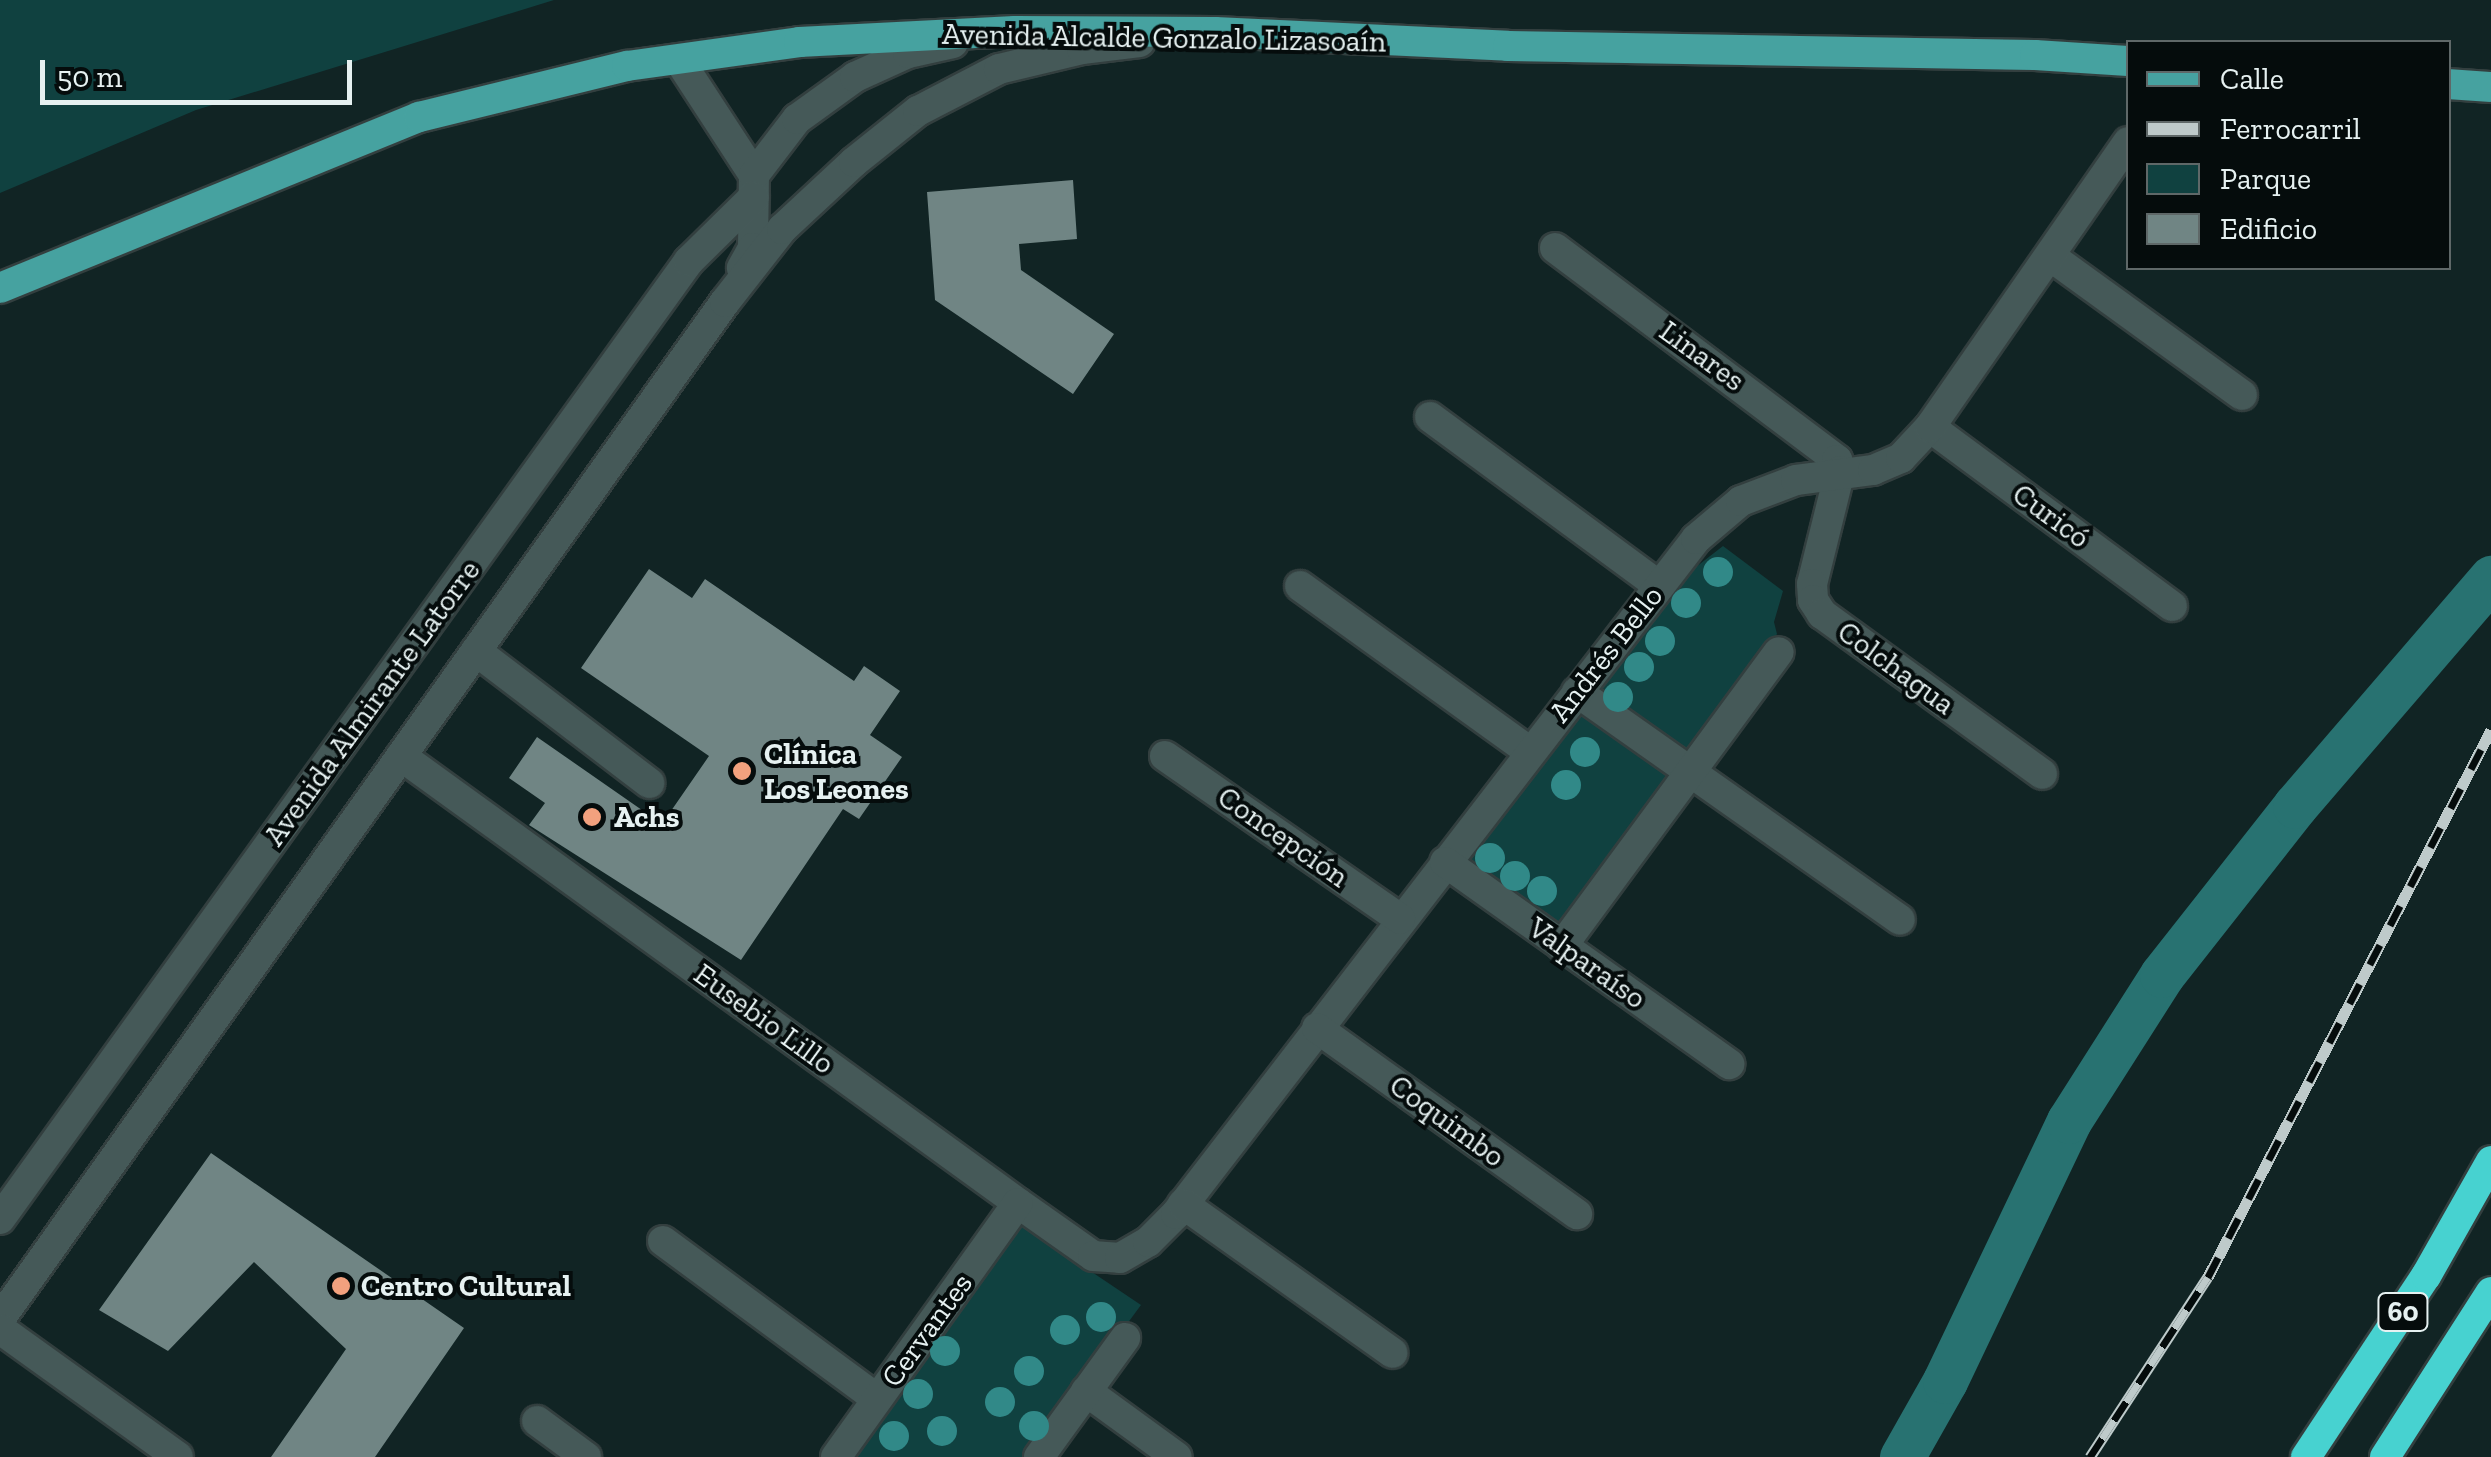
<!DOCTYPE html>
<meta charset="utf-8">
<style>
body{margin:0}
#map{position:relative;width:2491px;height:1457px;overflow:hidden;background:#112424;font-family:"Zilla Slab",serif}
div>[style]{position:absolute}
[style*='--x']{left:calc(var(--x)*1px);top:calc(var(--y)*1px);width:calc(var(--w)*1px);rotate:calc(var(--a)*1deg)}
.green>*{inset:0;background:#104140}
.canal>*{height:45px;margin:-22.5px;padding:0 22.5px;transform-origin:22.5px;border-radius:22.5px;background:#287271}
.building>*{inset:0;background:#708584}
.roads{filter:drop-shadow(2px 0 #333f3f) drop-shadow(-2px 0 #333f3f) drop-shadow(0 2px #333f3f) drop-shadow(0 -2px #333f3f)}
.minor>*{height:30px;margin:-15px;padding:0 15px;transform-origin:15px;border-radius:15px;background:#455958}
.major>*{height:30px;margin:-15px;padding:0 15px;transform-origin:15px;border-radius:15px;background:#46a2a0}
.highway>*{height:30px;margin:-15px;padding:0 15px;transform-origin:15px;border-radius:15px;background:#47d2d0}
.rail>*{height:11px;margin-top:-5.5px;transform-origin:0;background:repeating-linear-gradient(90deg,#050c0c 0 22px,#becaca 0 44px);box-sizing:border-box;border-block:2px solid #becaca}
.trees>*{width:30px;height:30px;margin:-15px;border-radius:50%;background:#318988}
.dots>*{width:28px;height:28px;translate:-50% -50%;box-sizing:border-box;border:5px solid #050c0c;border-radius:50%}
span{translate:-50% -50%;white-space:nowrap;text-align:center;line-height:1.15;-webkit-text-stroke:8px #050c0c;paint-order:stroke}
.shield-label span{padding:2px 8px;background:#050c0c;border:2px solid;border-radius:8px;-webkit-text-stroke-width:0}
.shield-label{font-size:28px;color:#e6f1f1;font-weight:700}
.street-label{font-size:30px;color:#e6f1f1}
.poi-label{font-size:30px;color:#e6f1f1;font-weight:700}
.left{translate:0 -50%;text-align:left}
.legend{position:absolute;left:2126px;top:40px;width:325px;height:230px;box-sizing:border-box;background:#050c0c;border:2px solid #5f6868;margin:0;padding:12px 18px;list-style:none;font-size:30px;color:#e6f1f1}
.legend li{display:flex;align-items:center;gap:20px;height:50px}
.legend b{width:50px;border:2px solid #5f6868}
.scale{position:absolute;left:40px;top:60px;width:312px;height:45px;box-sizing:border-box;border:5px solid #e6f1f1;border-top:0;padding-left:12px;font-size:30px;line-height:35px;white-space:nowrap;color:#e6f1f1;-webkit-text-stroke:8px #050c0c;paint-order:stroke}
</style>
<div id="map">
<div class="green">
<i style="clip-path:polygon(0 0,554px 0,196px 110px,0 193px)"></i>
<i style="clip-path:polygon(1723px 546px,1783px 591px,1774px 622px,1777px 634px,1563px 926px,1468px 857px,1687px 574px)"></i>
<i style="clip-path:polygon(1010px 1217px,1141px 1305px,1029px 1457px,836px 1457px)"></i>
</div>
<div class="canal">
<i style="--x:1902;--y:1457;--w:87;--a:-60.5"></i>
<i style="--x:1945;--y:1381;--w:288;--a:-64.5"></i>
<i style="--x:2069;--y:1121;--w:173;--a:-57.5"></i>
<i style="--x:2162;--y:975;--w:215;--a:-51.8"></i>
<i style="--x:2295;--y:806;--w:301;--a:-49.3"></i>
</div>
<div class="building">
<i style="clip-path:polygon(1073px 180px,1077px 239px,1019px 244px,1021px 270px,1114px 334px,1073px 394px,935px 300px,927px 192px)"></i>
<i style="clip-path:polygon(649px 569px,692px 598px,705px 579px,854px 681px,864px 666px,900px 691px,870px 735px,902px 757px,859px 819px,843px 809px,741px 960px,529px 825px,545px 803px,509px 778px,537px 737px,662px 824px,709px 756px,581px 668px)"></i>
<i style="clip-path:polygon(211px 1153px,464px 1328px,375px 1457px,271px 1457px,346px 1349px,254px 1262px,168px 1351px,99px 1310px)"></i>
</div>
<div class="roads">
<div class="minor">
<i style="--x:679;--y:60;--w:137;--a:56.9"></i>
<i style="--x:754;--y:175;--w:73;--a:90.8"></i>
<i style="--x:753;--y:248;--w:23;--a:119"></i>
<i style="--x:754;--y:175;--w:71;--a:-52.5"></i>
<i style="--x:797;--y:119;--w:72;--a:-35.9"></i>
<i style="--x:855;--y:77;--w:58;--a:-24.4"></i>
<i style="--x:908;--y:53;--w:46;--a:-12.5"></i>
<i style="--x:1555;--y:248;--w:353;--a:36.9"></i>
<i style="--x:1837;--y:460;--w:11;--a:75"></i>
<i style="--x:1840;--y:471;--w:116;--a:103.9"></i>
<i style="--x:1812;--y:584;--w:16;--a:86"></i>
<i style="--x:1813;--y:600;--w:17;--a:57"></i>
<i style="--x:1822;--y:614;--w:272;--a:36"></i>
<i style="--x:2050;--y:256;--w:237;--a:35.9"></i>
<i style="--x:1430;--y:417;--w:285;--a:36.4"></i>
<i style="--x:1930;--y:427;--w:301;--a:36.5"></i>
<i style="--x:1300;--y:586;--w:284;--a:35.8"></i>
<i style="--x:476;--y:651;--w:218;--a:37.3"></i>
<i style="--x:1577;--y:692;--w:395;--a:35.2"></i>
<i style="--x:401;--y:756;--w:762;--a:35.92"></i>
<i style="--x:1018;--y:1203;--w:92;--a:35.2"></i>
<i style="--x:1093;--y:1256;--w:27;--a:4"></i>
<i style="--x:1120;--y:1258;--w:32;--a:-30"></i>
<i style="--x:1148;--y:1242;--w:40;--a:-45"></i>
<i style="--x:1176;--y:1214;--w:852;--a:-52.39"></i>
<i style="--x:1696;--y:539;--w:59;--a:-40.2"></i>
<i style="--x:1741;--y:501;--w:59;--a:-20.9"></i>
<i style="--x:1796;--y:480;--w:78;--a:-7.4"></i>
<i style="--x:1873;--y:470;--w:30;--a:-23"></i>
<i style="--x:1901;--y:458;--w:42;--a:-46.9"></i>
<i style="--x:1930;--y:427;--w:347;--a:-55.2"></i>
<i style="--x:1165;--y:756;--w:286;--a:34.7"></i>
<i style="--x:1445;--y:862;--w:349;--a:35.4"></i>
<i style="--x:1562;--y:946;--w:365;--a:-53.6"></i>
<i style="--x:1317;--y:1028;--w:320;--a:35.6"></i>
<i style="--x:1183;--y:1204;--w:257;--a:35.4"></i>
<i style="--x:0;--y:1219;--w:1180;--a:-54.28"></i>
<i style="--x:689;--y:261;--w:91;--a:-44.6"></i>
<i style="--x:663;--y:1241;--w:266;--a:36.4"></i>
<i style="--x:0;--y:1319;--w:1249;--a:-54.52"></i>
<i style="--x:725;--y:302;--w:93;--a:-52"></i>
<i style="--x:782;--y:229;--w:98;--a:-42.9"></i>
<i style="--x:854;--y:162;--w:82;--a:-38.6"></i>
<i style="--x:918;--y:111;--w:91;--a:-27.4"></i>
<i style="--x:999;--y:69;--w:85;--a:-13.5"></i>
<i style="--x:1082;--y:49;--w:58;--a:-6.9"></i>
<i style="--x:0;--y:1329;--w:219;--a:35.7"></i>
<i style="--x:1086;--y:1391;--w:112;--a:36"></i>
<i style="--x:537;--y:1421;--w:61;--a:36.3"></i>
<i style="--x:836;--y:1457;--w:312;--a:-54.4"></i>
<i style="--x:1039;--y:1457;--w:147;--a:-54.1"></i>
</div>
<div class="major">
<i style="--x:2448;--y:84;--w:43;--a:4"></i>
<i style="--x:0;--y:288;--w:453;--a:-22.2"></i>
<i style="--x:419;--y:117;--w:214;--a:-13.8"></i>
<i style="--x:627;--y:66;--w:174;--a:-7.9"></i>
<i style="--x:799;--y:42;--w:216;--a:-2.9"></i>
<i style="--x:1015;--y:31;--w:200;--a:0.3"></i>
<i style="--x:1215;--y:32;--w:293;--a:2.7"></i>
<i style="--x:1508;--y:46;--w:527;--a:0.98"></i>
<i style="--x:2035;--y:55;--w:93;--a:3.7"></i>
</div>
<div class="highway">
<i style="--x:2306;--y:1457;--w:217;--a:-56.5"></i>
<i style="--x:2426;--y:1276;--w:132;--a:-60.5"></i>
<i style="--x:2385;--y:1457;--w:196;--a:-57.3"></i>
</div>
</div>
<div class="rail">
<i style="--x:2090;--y:1457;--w:215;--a:-56.8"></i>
<i style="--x:2208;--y:1277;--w:616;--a:-62.64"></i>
</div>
<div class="trees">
<i style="left:1718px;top:572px"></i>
<i style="left:1686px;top:603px"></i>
<i style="left:1660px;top:641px"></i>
<i style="left:1639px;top:667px"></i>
<i style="left:1618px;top:697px"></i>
<i style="left:1585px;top:752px"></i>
<i style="left:1566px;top:785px"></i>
<i style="left:1490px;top:858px"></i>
<i style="left:1515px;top:876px"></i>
<i style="left:1542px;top:891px"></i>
<i style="left:1101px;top:1317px"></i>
<i style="left:1065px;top:1330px"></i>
<i style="left:945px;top:1351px"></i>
<i style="left:1029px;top:1371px"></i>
<i style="left:918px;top:1394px"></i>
<i style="left:1000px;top:1402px"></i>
<i style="left:1034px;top:1426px"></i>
<i style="left:942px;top:1431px"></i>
<i style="left:894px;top:1436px"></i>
</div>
<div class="dots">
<i style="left:742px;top:771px;background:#f2a17e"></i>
<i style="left:592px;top:817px;background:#f2a17e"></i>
<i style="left:341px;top:1286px;background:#f2a17e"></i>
</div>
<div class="shield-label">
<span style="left:2403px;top:1312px">60</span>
</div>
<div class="street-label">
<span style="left:1164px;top:38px;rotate:1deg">Avenida Alcalde Gonzalo Lizasoaín</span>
<span style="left:1702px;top:356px;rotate:36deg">Linares</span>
<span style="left:2051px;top:516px;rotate:36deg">Curicó</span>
<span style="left:1606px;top:654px;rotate:-52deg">Andrés Bello</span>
<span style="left:1896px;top:668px;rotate:36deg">Colchagua</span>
<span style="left:372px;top:703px;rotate:-54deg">Avenida Almirante Latorre</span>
<span style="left:1283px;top:837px;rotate:35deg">Concepción</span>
<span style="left:1587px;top:963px;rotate:35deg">Valparaíso</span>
<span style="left:764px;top:1019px;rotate:36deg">Eusebio Lillo</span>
<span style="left:1447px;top:1121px;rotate:36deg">Coquimbo</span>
<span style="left:927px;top:1330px;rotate:-54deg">Cervantes</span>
</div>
<div class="poi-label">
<span class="left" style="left:764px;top:771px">Clínica<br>Los Leones</span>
<span class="left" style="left:614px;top:817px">Achs</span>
<span class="left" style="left:361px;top:1286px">Centro Cultural</span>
</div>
<ul class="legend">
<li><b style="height:12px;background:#46a2a0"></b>Calle</li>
<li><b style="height:12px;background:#becaca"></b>Ferrocarril</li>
<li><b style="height:28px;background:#104140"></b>Parque</li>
<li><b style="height:28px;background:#708584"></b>Edificio</li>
</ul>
<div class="scale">50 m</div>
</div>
